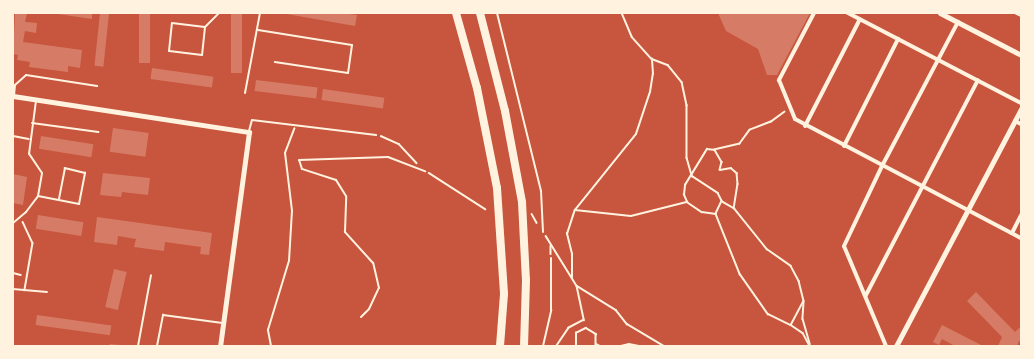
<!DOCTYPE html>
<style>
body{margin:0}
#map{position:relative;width:1034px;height:359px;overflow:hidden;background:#c8553d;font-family:Raleway,sans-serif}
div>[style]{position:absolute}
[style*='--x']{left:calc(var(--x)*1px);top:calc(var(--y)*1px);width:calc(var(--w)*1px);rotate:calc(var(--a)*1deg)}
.building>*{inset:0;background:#d67c66;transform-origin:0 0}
.path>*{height:1.5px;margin:-0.75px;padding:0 0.75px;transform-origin:0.75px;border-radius:0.75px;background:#fff3e0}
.service>*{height:2px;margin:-1px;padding:0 1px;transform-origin:1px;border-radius:1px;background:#fff3e0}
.minor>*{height:4px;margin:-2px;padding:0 2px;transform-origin:2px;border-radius:2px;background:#fff3e0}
.tertiary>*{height:5px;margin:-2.5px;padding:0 2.5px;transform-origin:2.5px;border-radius:2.5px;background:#fff3e0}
.motorway>*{height:8px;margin:-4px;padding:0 4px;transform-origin:4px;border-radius:4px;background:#fff3e0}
span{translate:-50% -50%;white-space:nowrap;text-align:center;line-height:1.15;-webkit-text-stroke:4px #fff3e0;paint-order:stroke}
.frame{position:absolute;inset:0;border:14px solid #fff3e0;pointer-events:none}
</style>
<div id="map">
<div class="building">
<i style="clip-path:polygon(15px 13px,27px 13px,25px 22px,37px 23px,36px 33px,25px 31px,23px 42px,82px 50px,80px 68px,68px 66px,68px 72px,29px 67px,30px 62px,17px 60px,18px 55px,13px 54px)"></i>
<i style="clip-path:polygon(51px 13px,92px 13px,92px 19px)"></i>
<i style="left:100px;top:13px;width:9px;height:53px;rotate:6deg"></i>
<i style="left:139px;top:13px;width:11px;height:50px"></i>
<i style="left:231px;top:13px;width:11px;height:60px"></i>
<i style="clip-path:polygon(281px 13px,342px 13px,357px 15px,355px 26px)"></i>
<i style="clip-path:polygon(718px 13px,810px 13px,777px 75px,767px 75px,758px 49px,726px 31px)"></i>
<i style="left:152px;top:68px;width:62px;height:11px;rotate:8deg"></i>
<i style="left:256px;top:80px;width:62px;height:11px;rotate:7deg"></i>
<i style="left:323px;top:89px;width:62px;height:11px;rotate:8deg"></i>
<i style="left:113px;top:128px;width:36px;height:24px;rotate:8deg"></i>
<i style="left:41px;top:136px;width:53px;height:13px;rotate:9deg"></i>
<i style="clip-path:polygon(103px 173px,150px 178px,148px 195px,122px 192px,121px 197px,100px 195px)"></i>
<i style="clip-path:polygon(13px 174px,27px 177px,23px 205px,13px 203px)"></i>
<i style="left:38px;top:215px;width:46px;height:14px;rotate:9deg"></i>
<i style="clip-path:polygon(97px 217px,212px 233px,209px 255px,200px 254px,201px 247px,165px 242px,164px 251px,134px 247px,136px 239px,118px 236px,117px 245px,94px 242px)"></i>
<i style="left:114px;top:269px;width:13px;height:39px;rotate:13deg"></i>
<i style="clip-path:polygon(976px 292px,1015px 332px,1019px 328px,1021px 329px,1021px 342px,1019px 341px,1017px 346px,998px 346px,1002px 337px,967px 301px)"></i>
<i style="left:37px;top:315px;width:75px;height:10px;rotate:8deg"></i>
<i style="clip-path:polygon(942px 325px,983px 346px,955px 346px,942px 339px,939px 345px,933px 342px)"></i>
<i style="clip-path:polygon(110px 344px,120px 345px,120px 346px,109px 346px)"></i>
</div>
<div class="path">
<i style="--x:622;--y:13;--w:26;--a:67"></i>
<i style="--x:632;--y:37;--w:30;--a:48"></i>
<i style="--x:652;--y:59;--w:17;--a:21"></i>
<i style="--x:668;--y:65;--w:22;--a:51"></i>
<i style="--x:682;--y:82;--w:24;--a:78"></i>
<i style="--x:687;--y:105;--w:53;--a:90"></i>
<i style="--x:687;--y:158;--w:19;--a:74"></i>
<i style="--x:692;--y:176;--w:31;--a:33"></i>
<i style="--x:718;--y:193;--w:9;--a:63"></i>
<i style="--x:722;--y:201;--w:14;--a:115"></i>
<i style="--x:785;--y:112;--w:17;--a:144"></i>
<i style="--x:771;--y:122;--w:22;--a:159"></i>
<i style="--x:750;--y:130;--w:17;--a:126"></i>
<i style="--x:740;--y:144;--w:26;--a:167"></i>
<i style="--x:715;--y:150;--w:14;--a:60"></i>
<i style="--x:722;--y:162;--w:8;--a:104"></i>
<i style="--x:720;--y:170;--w:11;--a:-10"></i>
<i style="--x:731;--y:168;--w:8;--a:40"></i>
<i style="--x:737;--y:173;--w:11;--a:85"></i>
<i style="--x:738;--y:184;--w:24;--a:99"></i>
<i style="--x:734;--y:208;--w:53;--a:51.2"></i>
<i style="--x:767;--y:249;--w:29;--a:35"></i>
<i style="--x:791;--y:266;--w:17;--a:62"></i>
<i style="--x:799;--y:281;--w:21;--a:76"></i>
<i style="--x:804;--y:301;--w:27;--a:118"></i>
<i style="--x:791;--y:325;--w:14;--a:34"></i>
<i style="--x:803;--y:333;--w:15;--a:62"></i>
<i style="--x:381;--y:136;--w:20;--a:24"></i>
<i style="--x:399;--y:144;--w:26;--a:47"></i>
<i style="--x:429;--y:173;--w:67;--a:32.7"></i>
<i style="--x:687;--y:202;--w:8;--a:-113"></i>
<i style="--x:684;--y:195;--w:10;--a:-84"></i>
<i style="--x:685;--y:185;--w:42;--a:-58.6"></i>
<i style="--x:707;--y:149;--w:8;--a:7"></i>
<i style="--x:723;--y:202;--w:13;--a:29"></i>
<i style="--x:575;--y:210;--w:97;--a:-51.2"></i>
<i style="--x:636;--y:134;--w:44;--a:-71.6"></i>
<i style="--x:650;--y:92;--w:18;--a:-81"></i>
<i style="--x:653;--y:74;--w:15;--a:-94"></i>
<i style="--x:532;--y:214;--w:10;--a:61"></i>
<i style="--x:23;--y:222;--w:23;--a:65"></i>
<i style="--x:33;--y:243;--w:48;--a:99.7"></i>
<i style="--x:546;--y:236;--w:59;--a:58.2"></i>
<i style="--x:577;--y:286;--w:35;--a:78"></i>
<i style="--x:584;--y:320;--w:17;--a:152"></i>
<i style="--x:569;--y:328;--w:22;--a:124"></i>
<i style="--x:551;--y:246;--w:8;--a:90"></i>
<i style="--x:572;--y:278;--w:24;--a:-90"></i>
<i style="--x:572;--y:254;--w:21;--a:-104"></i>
<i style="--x:567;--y:234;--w:25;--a:-72"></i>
<i style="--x:575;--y:210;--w:56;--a:6.1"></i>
<i style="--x:631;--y:216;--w:58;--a:-14"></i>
<i style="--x:687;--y:202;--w:18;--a:34"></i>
<i style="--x:702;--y:212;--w:14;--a:8"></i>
<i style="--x:716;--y:214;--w:65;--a:68.2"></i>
<i style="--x:740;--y:274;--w:49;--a:55"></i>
<i style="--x:768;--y:314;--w:25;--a:26"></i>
<i style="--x:577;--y:286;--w:46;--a:31.6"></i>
<i style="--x:616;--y:310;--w:18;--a:52"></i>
<i style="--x:627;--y:324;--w:43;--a:30.7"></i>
<i style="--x:13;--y:289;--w:34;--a:5"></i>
<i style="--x:804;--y:303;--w:16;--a:94"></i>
<i style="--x:803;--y:319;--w:26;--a:74"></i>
<i style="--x:596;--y:344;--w:4;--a:27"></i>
<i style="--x:271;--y:346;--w:16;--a:-101"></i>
<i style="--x:268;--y:330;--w:72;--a:-73.1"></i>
<i style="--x:289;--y:261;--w:50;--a:-86.6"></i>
<i style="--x:292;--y:211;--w:58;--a:-96.9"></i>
<i style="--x:285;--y:153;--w:26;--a:-69"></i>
<i style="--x:576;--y:346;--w:13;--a:-90"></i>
<i style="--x:576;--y:333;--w:11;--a:-27"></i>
<i style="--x:586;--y:328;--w:12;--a:31"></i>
<i style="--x:596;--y:334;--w:12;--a:90"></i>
<i style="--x:621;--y:346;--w:8;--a:-14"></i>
<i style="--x:629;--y:344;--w:10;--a:11"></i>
</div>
<div class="service">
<i style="--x:497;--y:13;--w:183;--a:76.1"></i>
<i style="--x:541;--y:191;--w:41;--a:87.2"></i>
<i style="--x:1015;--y:13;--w:7;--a:27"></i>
<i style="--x:172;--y:23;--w:33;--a:7"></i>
<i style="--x:205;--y:27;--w:28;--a:96"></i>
<i style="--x:202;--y:55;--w:33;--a:-173"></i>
<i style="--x:169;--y:51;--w:28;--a:-84"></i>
<i style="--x:205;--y:27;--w:20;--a:-45"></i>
<i style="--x:258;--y:30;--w:95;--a:9.1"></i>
<i style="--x:352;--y:45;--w:28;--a:98"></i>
<i style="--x:348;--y:73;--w:74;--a:-171.4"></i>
<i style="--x:245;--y:93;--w:81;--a:-79.4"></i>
<i style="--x:14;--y:96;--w:11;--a:-85"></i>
<i style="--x:15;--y:85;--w:15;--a:-42"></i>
<i style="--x:26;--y:75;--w:72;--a:8.8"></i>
<i style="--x:32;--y:123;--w:67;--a:7.8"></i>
<i style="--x:249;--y:131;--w:11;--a:-75"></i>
<i style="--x:252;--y:120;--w:125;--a:6.9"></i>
<i style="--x:13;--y:136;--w:16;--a:11"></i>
<i style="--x:38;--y:196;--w:42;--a:11"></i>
<i style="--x:79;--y:204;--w:32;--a:-79"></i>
<i style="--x:85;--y:173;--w:21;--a:-166"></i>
<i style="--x:65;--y:168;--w:32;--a:101"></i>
<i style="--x:13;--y:223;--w:17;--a:-40"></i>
<i style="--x:26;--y:212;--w:20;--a:-53"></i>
<i style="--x:38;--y:196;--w:23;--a:-80"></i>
<i style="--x:42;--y:173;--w:23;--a:-124"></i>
<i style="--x:29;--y:154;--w:53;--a:-82.5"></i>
<i style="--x:13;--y:273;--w:8;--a:14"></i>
<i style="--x:361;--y:317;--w:11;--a:-45"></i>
<i style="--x:369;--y:309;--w:23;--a:-65"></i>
<i style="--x:379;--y:288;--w:26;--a:-103"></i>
<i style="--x:373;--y:263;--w:42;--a:-132.1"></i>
<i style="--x:345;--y:232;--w:36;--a:-88"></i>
<i style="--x:346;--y:196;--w:19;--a:-122"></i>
<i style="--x:336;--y:180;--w:36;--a:-162"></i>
<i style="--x:302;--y:169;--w:9;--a:-108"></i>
<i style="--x:299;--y:160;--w:89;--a:-1.9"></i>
<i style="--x:388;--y:157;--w:40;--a:21"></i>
<i style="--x:138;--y:346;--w:72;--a:-79.6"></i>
<i style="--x:157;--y:346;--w:32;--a:-79"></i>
<i style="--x:163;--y:315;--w:60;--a:7.7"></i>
<i style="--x:543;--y:346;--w:37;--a:-77"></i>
<i style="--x:551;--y:310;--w:52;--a:-90"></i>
</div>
<div class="minor">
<i style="--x:814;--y:13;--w:76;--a:117.6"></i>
<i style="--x:779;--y:80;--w:42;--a:67.7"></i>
<i style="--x:795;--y:119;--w:255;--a:27.8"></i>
<i style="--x:848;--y:13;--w:195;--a:27.5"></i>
<i style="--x:1015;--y:121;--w:7;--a:27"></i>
<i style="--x:805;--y:126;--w:120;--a:-62.8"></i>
<i style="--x:844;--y:146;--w:120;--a:-63.2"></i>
<i style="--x:1012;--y:233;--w:20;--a:-63"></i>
<i style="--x:866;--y:295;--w:242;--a:-62.5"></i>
<i style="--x:886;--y:346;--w:108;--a:-112.8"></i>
<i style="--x:844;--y:246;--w:89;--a:-64.6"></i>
<i style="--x:882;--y:166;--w:163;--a:-62.2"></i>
</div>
<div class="tertiary">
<i style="--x:940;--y:13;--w:91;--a:27.4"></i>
<i style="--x:13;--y:96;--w:239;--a:8.7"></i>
<i style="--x:249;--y:132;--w:216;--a:97.7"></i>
<i style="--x:896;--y:346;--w:268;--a:-62.2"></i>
</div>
<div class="motorway">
<i style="--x:456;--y:13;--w:78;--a:74.4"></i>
<i style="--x:477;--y:88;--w:102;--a:78.7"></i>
<i style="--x:497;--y:188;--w:106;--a:86.2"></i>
<i style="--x:504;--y:294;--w:52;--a:94.4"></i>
<i style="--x:480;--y:13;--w:101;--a:75.7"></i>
<i style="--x:505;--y:111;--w:93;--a:79.4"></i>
<i style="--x:522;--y:202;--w:78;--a:87.1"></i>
<i style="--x:526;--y:280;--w:66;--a:91.7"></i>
</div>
<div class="frame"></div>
</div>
